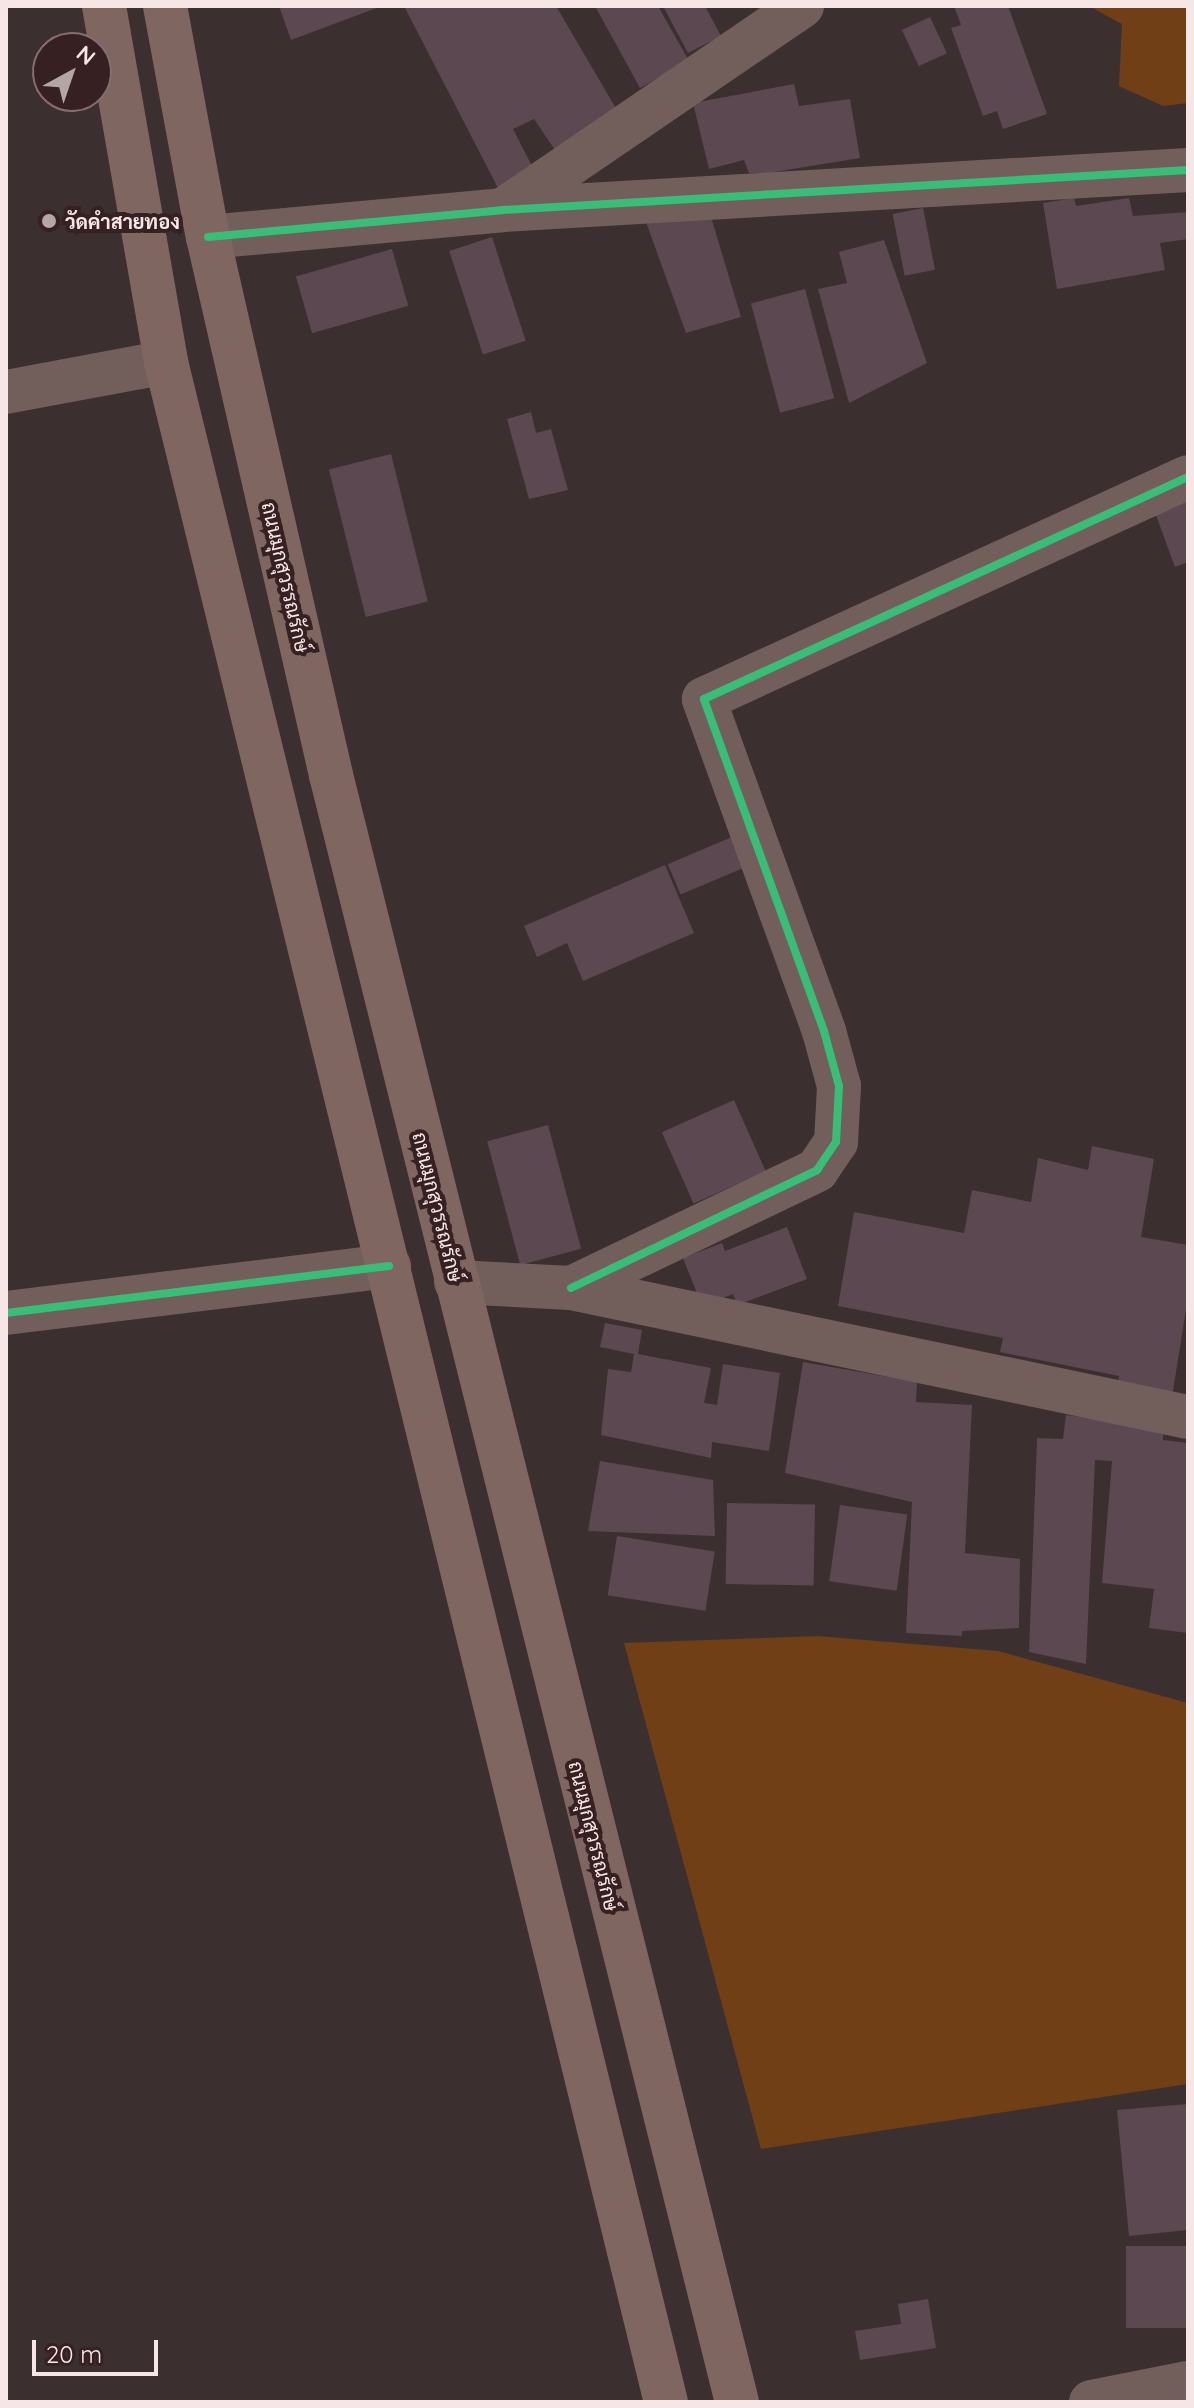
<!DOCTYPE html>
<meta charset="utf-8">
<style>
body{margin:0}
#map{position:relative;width:1194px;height:2408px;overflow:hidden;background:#3c2f30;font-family:Quicksand,Sarabun,sans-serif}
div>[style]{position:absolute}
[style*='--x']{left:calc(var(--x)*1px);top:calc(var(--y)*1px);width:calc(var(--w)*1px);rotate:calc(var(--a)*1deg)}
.green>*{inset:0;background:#703f16}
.building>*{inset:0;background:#5c4850;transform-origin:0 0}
.minor>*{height:44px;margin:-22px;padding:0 22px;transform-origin:22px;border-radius:22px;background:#725f5b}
.major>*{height:44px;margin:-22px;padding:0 22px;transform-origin:22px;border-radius:22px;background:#806660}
.cycleway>*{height:8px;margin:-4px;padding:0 4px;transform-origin:4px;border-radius:4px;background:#3abd76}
.dots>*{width:22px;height:22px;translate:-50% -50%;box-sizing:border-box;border:4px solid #372022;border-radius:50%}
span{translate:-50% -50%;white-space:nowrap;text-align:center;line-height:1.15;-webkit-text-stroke:8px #372022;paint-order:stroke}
.poi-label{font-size:20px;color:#f6e6e6;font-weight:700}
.left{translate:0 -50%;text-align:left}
.street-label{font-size:20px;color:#f6e6e6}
.frame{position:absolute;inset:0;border:8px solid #f6e6e6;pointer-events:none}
.north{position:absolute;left:32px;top:32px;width:80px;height:80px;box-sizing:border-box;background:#372022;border:2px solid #836f70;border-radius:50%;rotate:40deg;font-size:22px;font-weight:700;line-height:32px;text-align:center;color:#f6e6e6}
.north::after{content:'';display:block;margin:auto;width:28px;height:36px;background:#b5a6a6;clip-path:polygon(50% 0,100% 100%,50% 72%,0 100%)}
.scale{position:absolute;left:32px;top:2340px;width:126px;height:36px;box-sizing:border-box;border:4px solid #f6e6e6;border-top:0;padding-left:10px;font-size:24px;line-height:28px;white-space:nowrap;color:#f6e6e6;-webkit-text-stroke:6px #372022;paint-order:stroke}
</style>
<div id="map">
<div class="green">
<i style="clip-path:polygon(1089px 6px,1188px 6px,1188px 103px,1163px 106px,1119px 86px,1122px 24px)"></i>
<i style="clip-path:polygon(817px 1636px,998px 1651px,1188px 1703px,1188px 2084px,761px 2149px,624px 1643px)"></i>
</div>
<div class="building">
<i style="clip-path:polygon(279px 6px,382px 6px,291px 40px)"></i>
<i style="clip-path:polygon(404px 6px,556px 6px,621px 117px,557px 153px,534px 119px,513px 129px,533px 168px,498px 188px)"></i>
<i style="clip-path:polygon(595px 6px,658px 6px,689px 61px,640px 88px)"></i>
<i style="clip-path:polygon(663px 6px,705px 6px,721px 36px,688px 53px)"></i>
<i style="clip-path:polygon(954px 6px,1008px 6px,1047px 114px,1003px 129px,997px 111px,983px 116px,951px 28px,961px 25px)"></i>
<i style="left:930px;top:17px;width:40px;height:31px;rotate:65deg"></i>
<i style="clip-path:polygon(794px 84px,799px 106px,850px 99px,860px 158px,768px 173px,749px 173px,744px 160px,709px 169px,693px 103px)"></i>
<i style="clip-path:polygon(1074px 198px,1076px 206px,1129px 198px,1133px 216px,1188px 212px,1188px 239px,1160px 243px,1165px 270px,1057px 289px,1043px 203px)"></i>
<i style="left:923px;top:208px;width:63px;height:31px;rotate:79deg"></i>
<i style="clip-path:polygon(711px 217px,741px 317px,686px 333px,646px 222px)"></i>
<i style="left:492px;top:237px;width:109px;height:45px;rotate:72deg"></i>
<i style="clip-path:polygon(884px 240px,927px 363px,849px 403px,818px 289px,847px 283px,839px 252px)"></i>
<i style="left:392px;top:249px;width:59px;height:100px;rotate:74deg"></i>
<i style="left:805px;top:289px;width:113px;height:56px;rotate:75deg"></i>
<i style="clip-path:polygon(531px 412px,536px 433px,551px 429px,568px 490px,529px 499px,507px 419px)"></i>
<i style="left:391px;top:454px;width:152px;height:64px;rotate:76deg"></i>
<i style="clip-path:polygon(1188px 497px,1188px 562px,1175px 567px,1154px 510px)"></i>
<i style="left:734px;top:836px;width:33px;height:72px;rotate:67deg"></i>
<i style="clip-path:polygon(665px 865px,694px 933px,583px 981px,567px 943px,537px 957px,524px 926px)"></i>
<i style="left:734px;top:1100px;width:78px;height:79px;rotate:66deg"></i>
<i style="left:548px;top:1125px;width:128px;height:63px;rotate:75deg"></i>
<i style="clip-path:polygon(1092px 1146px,1154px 1159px,1141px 1237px,1188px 1245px,1188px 1297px,1172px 1397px,1117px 1387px,1119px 1376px,1000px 1352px,1003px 1338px,838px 1306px,854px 1212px,964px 1233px,972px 1190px,1031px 1202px,1038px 1158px,1088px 1170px)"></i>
<i style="clip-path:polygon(787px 1227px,807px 1279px,737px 1305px,733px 1294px,702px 1306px,683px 1258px,722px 1243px,725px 1251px)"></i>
<i style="clip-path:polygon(605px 1323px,642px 1330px,638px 1354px,711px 1368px,704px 1403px,717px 1405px,723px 1364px,780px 1373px,769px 1451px,712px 1442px,711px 1458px,601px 1435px,608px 1369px,631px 1372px,634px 1354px,600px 1347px)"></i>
<i style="clip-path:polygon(803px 1362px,917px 1382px,916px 1402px,972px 1405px,965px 1553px,1020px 1559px,1019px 1628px,962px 1631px,962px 1636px,906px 1633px,912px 1502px,785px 1473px)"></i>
<i style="clip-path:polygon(1066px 1415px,1163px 1428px,1163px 1440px,1188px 1443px,1188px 1633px,1149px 1628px,1154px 1589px,1102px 1583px,1112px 1461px,1095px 1460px,1086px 1664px,1029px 1652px,1037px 1438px,1063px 1439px)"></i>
<i style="clip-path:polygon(600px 1461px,713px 1480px,715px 1536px,588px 1531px)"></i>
<i style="left:727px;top:1503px;width:88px;height:81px;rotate:1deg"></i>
<i style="left:840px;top:1505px;width:68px;height:77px;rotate:8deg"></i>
<i style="left:617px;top:1536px;width:99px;height:60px;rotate:9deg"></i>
<i style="clip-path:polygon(1188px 2104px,1188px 2230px,1129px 2236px,1117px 2110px)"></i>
<i style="left:1188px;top:2246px;width:82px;height:62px;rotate:90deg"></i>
<i style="clip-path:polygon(928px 2299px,936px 2348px,860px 2360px,855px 2331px,901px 2324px,898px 2304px)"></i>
</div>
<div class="minor">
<i style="--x:503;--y:210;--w:362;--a:-34.3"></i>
<i style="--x:208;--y:237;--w:295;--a:-5.2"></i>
<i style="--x:502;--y:210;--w:687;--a:-3.34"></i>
<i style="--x:6;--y:392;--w:163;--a:-10.6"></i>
<i style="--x:456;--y:1282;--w:115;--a:3"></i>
<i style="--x:571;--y:1288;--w:630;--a:11.81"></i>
<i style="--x:571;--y:1288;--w:273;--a:-25.6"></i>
<i style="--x:817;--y:1170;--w:34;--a:-56"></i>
<i style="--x:836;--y:1142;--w:56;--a:-86.9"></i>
<i style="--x:839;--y:1086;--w:57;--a:-105.3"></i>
<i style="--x:824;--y:1031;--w:353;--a:-109.9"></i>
<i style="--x:704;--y:699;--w:532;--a:-24.64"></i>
<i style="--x:6;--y:1313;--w:386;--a:-7"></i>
<i style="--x:1091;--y:2402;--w:99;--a:-11.1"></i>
</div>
<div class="major">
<i style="--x:104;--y:6;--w:361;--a:80.1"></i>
<i style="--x:166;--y:362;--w:2100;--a:76.23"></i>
<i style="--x:165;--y:6;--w:235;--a:79.5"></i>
<i style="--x:208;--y:237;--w:552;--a:77.12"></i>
<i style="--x:331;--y:775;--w:1677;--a:75.99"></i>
</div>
<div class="cycleway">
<i style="--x:208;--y:237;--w:295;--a:-5.2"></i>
<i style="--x:502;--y:210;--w:687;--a:-3.34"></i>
<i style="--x:571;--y:1288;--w:273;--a:-25.6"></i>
<i style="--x:817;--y:1170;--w:34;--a:-56"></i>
<i style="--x:836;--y:1142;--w:56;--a:-86.9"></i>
<i style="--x:839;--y:1086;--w:57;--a:-105.3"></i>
<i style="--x:824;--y:1031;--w:353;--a:-109.9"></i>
<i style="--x:704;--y:699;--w:532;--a:-24.64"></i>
<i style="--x:6;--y:1313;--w:386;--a:-7"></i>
</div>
<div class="dots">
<i style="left:49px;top:221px;background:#b5a6a6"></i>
</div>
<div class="poi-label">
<span class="left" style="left:65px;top:221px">วัดคำสายทอง</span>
</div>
<div class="street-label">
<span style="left:286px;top:577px;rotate:77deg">ถนนมุกสุวรรณรักษ์</span>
<span style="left:438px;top:1207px;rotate:76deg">ถนนมุกสุวรรณรักษ์</span>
<span style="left:594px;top:1836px;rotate:76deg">ถนนมุกสุวรรณรักษ์</span>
</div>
<div class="frame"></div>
<div class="north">N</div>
<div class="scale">20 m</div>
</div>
